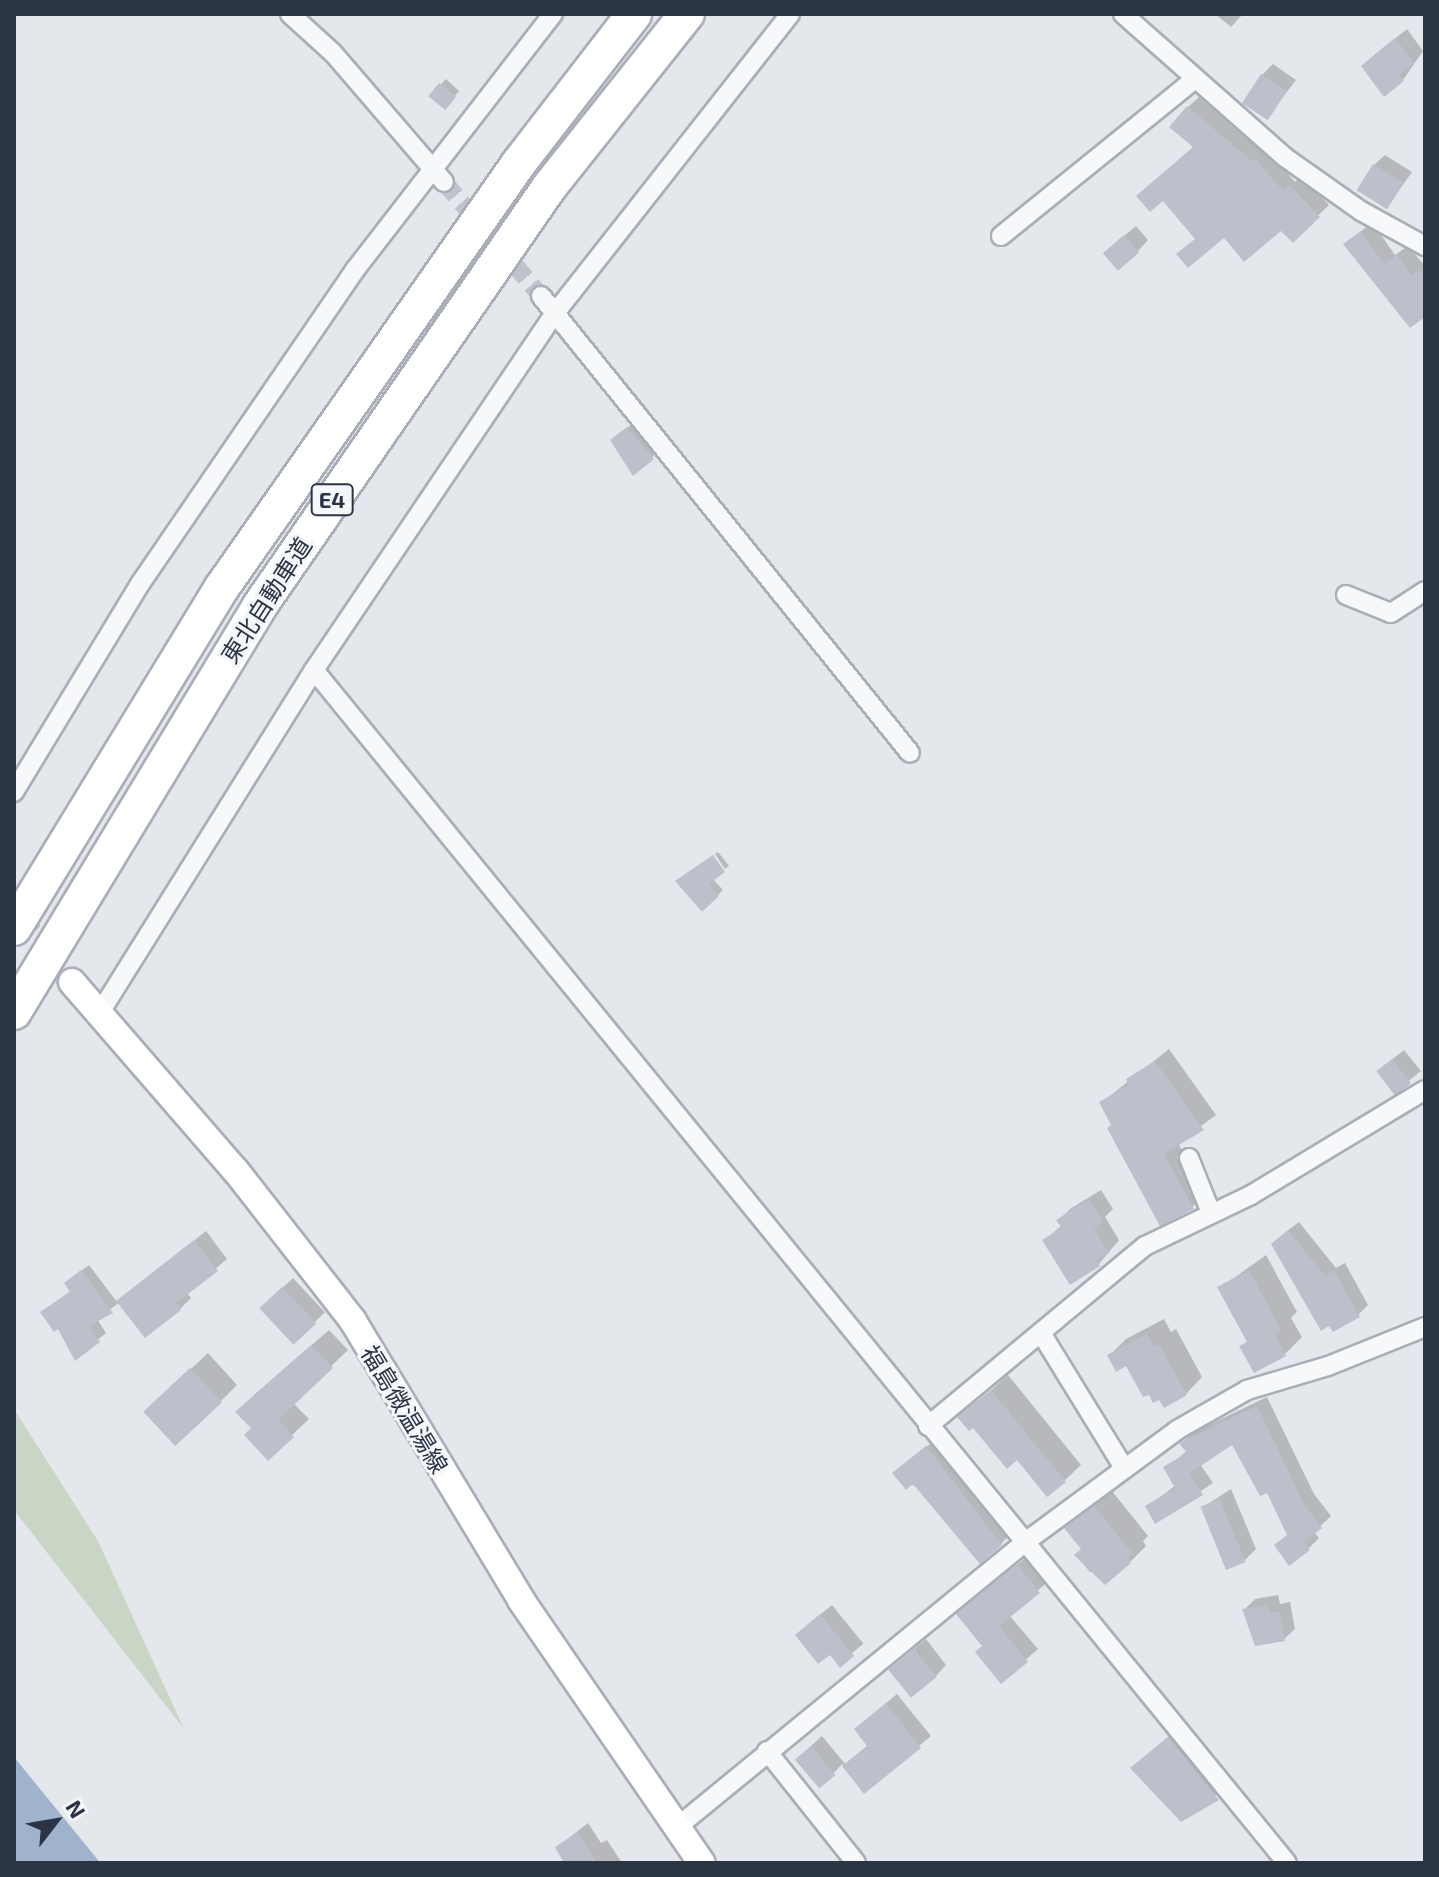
<!DOCTYPE html>
<meta charset="utf-8">
<style>
body{margin:0}
#map{position:relative;width:1439px;height:1877px;overflow:hidden;background:#e4e7ec;font-family:"Exo 2","Noto Sans JP",sans-serif}
div>[style]{position:absolute}
[style*='--x']{left:calc(var(--x)*1px);top:calc(var(--y)*1px);width:calc(var(--w)*1px);rotate:calc(var(--a)*1deg)}
.green>*{inset:0;background:#c9d6c5}
.water>*{inset:0;background:#9fb4cc}
.shadow>*{inset:0;background:#0003;transform-origin:0 0}
.building>*{inset:0;background:#bbc0ca;transform-origin:0 0}
.street-tunnel>*{height:18px;margin-top:-9px;transform-origin:0;background:repeating-linear-gradient(90deg,#bfc3cb 0 18px,transparent 0 27px)}
.secondary-tunnel>*{height:26px;margin-top:-13px;transform-origin:0;background:repeating-linear-gradient(90deg,#bfc3cb 0 26px,transparent 0 39px)}
.roads{filter:drop-shadow(2px 0 #a9aeb7) drop-shadow(-2px 0 #a9aeb7) drop-shadow(0 2px #a9aeb7) drop-shadow(0 -2px #a9aeb7)}
.street>*{height:18px;margin:-9px;padding:0 9px;transform-origin:9px;border-radius:9px;background:#f7f8fa}
.secondary>*{height:26px;margin:-13px;padding:0 13px;transform-origin:13px;border-radius:13px;background:#fff}
.highway>*{height:34px;margin:-17px;padding:0 17px;transform-origin:17px;border-radius:17px;background:#fff}
span{translate:-50% -50%;white-space:nowrap;text-align:center;line-height:1.15;-webkit-text-stroke:6px #f4f6f9;paint-order:stroke}
.shield-label span{padding:2px 6px;background:#f4f6f9;border:2px solid;border-radius:6px;-webkit-text-stroke-width:0}
.shield-label{font-size:22px;color:#2b3445;font-weight:700}
.street-label{font-size:24px;color:#2b3445}
.frame{position:absolute;inset:0;border:16px solid #2b3445;pointer-events:none}
.north{position:absolute;left:16px;top:1781px;width:80px;height:80px;-webkit-text-stroke:6px #f4f6f9;paint-order:stroke;rotate:59deg;font-size:22px;font-weight:700;line-height:32px;text-align:center;color:#2b3445}
.north::after{content:'';display:block;margin:auto;width:28px;height:36px;background:#2b3445;clip-path:polygon(50% 0,100% 100%,50% 72%,0 100%)}
</style>
<div id="map">
<div class="green">
<i style="clip-path:polygon(14px 1409px,98px 1541px,184px 1729px,14px 1510px)"></i>
</div>
<div class="water">
<i style="clip-path:polygon(14px 1757px,98px 1860px,101px 1863px,14px 1863px)"></i>
</div>
<div class="shadow">
<i style="clip-path:polygon(1215px 14px,1243px 14px,1231px 27px)"></i>
<i style="clip-path:polygon(1407px 29px,1423px 51px,1403px 80px,1374px 55px)"></i>
<i style="clip-path:polygon(1273px 64px,1296px 80px,1267px 118px,1262px 75px)"></i>
<i style="left:446px;top:79px;width:18px;height:23px;rotate:43deg"></i>
<i style="clip-path:polygon(1199px 97px,1264px 153px,1268px 150px,1295px 182px,1301px 176px,1329px 205px,1293px 240px,1281px 228px,1197px 238px,1195px 146px,1188px 107px)"></i>
<i style="clip-path:polygon(1385px 155px,1412px 172px,1388px 206px,1374px 165px)"></i>
<i style="clip-path:polygon(1372px 222px,1395px 255px,1408px 246px,1425px 266px,1425px 315px,1346px 244px)"></i>
<i style="clip-path:polygon(1136px 226px,1148px 240px,1138px 251px,1117px 242px)"></i>
<i style="clip-path:polygon(637px 420px,662px 449px,633px 473px,612px 440px)"></i>
<i style="clip-path:polygon(718px 852px,729px 866px,725px 869px,715px 854px)"></i>
<i style="clip-path:polygon(713px 879px,723px 890px,718px 895px,678px 881px)"></i>
<i style="clip-path:polygon(1169px 1049px,1216px 1115px,1178px 1143px,1206px 1194px,1192px 1207px,1113px 1124px,1101px 1103px)"></i>
<i style="clip-path:polygon(1404px 1050px,1421px 1071px,1395px 1092px,1390px 1061px)"></i>
<i style="clip-path:polygon(1101px 1190px,1113px 1209px,1105px 1217px,1119px 1240px,1098px 1265px,1045px 1240px,1062px 1225px,1059px 1220px,1070px 1209px)"></i>
<i style="clip-path:polygon(1299px 1222px,1336px 1268px,1345px 1263px,1368px 1305px,1358px 1315px,1283px 1234px)"></i>
<i style="clip-path:polygon(206px 1231px,227px 1259px,187px 1293px,191px 1298px,180px 1309px,120px 1302px,97px 1319px,106px 1333px,76px 1358px,58px 1326px,42px 1312px,72px 1290px,74px 1276px,89px 1265px,117px 1302px)"></i>
<i style="clip-path:polygon(1266px 1255px,1297px 1312px,1291px 1318px,1302px 1337px,1285px 1354px,1255px 1370px,1242px 1346px,1248px 1340px,1220px 1288px)"></i>
<i style="left:293px;top:1278px;width:47px;height:43px;rotate:47deg"></i>
<i style="clip-path:polygon(1164px 1319px,1171px 1332px,1176px 1329px,1202px 1377px,1186px 1394px,1109px 1356px,1126px 1339px)"></i>
<i style="clip-path:polygon(329px 1330px,348px 1350px,293px 1403px,309px 1419px,268px 1458px,253px 1428px,254px 1395px)"></i>
<i style="clip-path:polygon(208px 1353px,237px 1385px,221px 1401px,162px 1396px)"></i>
<i style="clip-path:polygon(1008px 1375px,1081px 1465px,1064px 1481px,1018px 1458px,960px 1418px)"></i>
<i style="clip-path:polygon(1267px 1397px,1314px 1494px,1331px 1516px,1314px 1532px,1319px 1538px,1308px 1549px,1276px 1545px,1289px 1533px,1268px 1491px,1233px 1442px,1200px 1464px,1213px 1483px,1156px 1521px,1147px 1507px,1176px 1485px,1166px 1468px,1187px 1451px,1182px 1443px,1192px 1433px)"></i>
<i style="clip-path:polygon(938px 1437px,1011px 1533px,1001px 1544px,895px 1473px)"></i>
<i style="clip-path:polygon(1231px 1489px,1256px 1549px,1245px 1560px,1203px 1507px)"></i>
<i style="clip-path:polygon(1112px 1491px,1148px 1536px,1143px 1541px,1146px 1546px,1130px 1562px,1090px 1572px,1076px 1555px,1083px 1548px,1067px 1528px)"></i>
<i style="clip-path:polygon(1029px 1555px,1050px 1580px,1009px 1615px,1038px 1649px,1001px 1681px,970px 1604px)"></i>
<i style="clip-path:polygon(1278px 1595px,1280px 1604px,1290px 1602px,1295px 1629px,1284px 1639px,1244px 1610px,1255px 1599px)"></i>
<i style="left:832px;top:1605px;width:50px;height:30px;rotate:51deg"></i>
<i style="clip-path:polygon(926px 1639px,946px 1665px,936px 1676px,902px 1659px)"></i>
<i style="clip-path:polygon(897px 1694px,931px 1736px,864px 1791px,842px 1764px,833px 1774px,797px 1759px,822px 1736px,846px 1765px,869px 1744px,867px 1719px)"></i>
<i style="clip-path:polygon(1185px 1722px,1234px 1782px,1181px 1819px,1133px 1768px)"></i>
<i style="clip-path:polygon(588px 1823px,601px 1843px,607px 1840px,622px 1863px,568px 1863px,557px 1847px)"></i>
</div>
<div class="building">
<i style="clip-path:polygon(1395px 38px,1414px 63px,1399px 75px,1404px 81px,1384px 97px,1361px 66px)"></i>
<i style="left:1261px;top:74px;width:31px;height:35px;rotate:33deg"></i>
<i style="left:439px;top:83px;width:22px;height:17px;rotate:39deg"></i>
<i style="clip-path:polygon(1187px 106px,1253px 162px,1256px 159px,1283px 191px,1289px 185px,1320px 217px,1293px 243px,1281px 231px,1244px 262px,1224px 238px,1188px 268px,1176px 254px,1195px 239px,1163px 201px,1150px 212px,1136px 196px,1193px 147px,1169px 127px)"></i>
<i style="left:1373px;top:164px;width:36px;height:31px;rotate:32deg"></i>
<i style="clip-path:polygon(1361px 231px,1384px 264px,1397px 255px,1412px 276px,1425px 267px,1425px 317px,1410px 328px,1343px 244px)"></i>
<i style="left:1124px;top:235px;width:23px;height:28px;rotate:49deg"></i>
<i style="clip-path:polygon(627px 427px,654px 459px,633px 476px,610px 440px)"></i>
<i style="clip-path:polygon(713px 855px,725px 872px,709px 884px,719px 896px,702px 912px,675px 881px)"></i>
<i style="left:1392px;top:1059px;width:31px;height:20px;rotate:52deg"></i>
<i style="clip-path:polygon(1155px 1061px,1204px 1130px,1164px 1154px,1194px 1209px,1160px 1226px,1107px 1128px,1111px 1125px,1099px 1102px,1129px 1085px,1126px 1079px)"></i>
<i style="clip-path:polygon(1089px 1199px,1103px 1222px,1094px 1228px,1109px 1253px,1096px 1261px,1100px 1266px,1070px 1285px,1042px 1240px,1062px 1228px,1056px 1220px)"></i>
<i style="clip-path:polygon(1288px 1230px,1325px 1276px,1334px 1271px,1360px 1317px,1333px 1332px,1329px 1326px,1321px 1331px,1271px 1244px)"></i>
<i style="clip-path:polygon(194px 1240px,218px 1271px,176px 1303px,181px 1310px,145px 1338px,116px 1301px)"></i>
<i style="clip-path:polygon(81px 1270px,113px 1313px,89px 1326px,100px 1342px,75px 1361px,58px 1329px,54px 1332px,40px 1312px,70px 1292px,64px 1283px)"></i>
<i style="clip-path:polygon(1249px 1270px,1281px 1330px,1275px 1334px,1286px 1356px,1254px 1373px,1239px 1346px,1247px 1342px,1217px 1287px)"></i>
<i style="left:282px;top:1287px;width:50px;height:31px;rotate:47deg"></i>
<i style="clip-path:polygon(1147px 1334px,1154px 1347px,1159px 1345px,1187px 1395px,1164px 1408px,1159px 1400px,1153px 1403px,1149px 1395px,1143px 1397px,1126px 1366px,1116px 1372px,1107px 1355px)"></i>
<i style="clip-path:polygon(311px 1345px,333px 1368px,278px 1420px,294px 1437px,268px 1461px,244px 1435px,251px 1428px,235px 1412px)"></i>
<i style="left:190px;top:1368px;width:47px;height:64px;rotate:47deg"></i>
<i style="clip-path:polygon(991px 1390px,1066px 1482px,1047px 1497px,1017px 1460px,1007px 1469px,973px 1428px,969px 1431px,957px 1417px)"></i>
<i style="clip-path:polygon(1257px 1406px,1304px 1504px,1322px 1528px,1304px 1542px,1310px 1550px,1289px 1566px,1274px 1545px,1287px 1535px,1267px 1493px,1260px 1496px,1232px 1445px,1190px 1473px,1203px 1495px,1155px 1524px,1145px 1506px,1175px 1488px,1163px 1467px,1187px 1453px,1179px 1443px)"></i>
<i style="clip-path:polygon(926px 1446px,1002px 1545px,980px 1564px,913px 1484px,906px 1490px,892px 1473px)"></i>
<i style="left:1220px;top:1499px;width:68px;height:21px;rotate:68deg"></i>
<i style="clip-path:polygon(1094px 1506px,1133px 1554px,1127px 1558px,1131px 1563px,1105px 1585px,1074px 1555px,1081px 1549px,1064px 1528px)"></i>
<i style="clip-path:polygon(1017px 1564px,1040px 1593px,999px 1626px,1028px 1662px,1001px 1684px,975px 1652px,982px 1646px,956px 1614px)"></i>
<i style="clip-path:polygon(1268px 1605px,1270px 1613px,1280px 1611px,1285px 1641px,1255px 1646px,1242px 1609px)"></i>
<i style="clip-path:polygon(820px 1614px,854px 1656px,840px 1668px,830px 1655px,818px 1664px,795px 1635px)"></i>
<i style="left:914px;top:1649px;width:36px;height:33px;rotate:51deg"></i>
<i style="clip-path:polygon(886px 1703px,921px 1748px,864px 1794px,842px 1766px,867px 1746px,854px 1729px)"></i>
<i style="clip-path:polygon(1168px 1737px,1219px 1800px,1181px 1822px,1130px 1768px)"></i>
<i style="left:811px;top:1746px;width:38px;height:21px;rotate:50deg"></i>
<i style="clip-path:polygon(578px 1832px,597px 1863px,564px 1863px,555px 1847px)"></i>
</div>
<div class="street-tunnel">
<i style="--x:444;--y:182;--w:150;--a:49.6"></i>
</div>
<div class="secondary-tunnel">
<i style="--x:14;--y:915;--w:89;--a:49.1"></i>
</div>
<div class="roads">
<div class="street">
<i style="--x:290;--y:14;--w:58;--a:42.2"></i>
<i style="--x:333;--y:53;--w:170;--a:49.3"></i>
<i style="--x:1123;--y:14;--w:217;--a:41.5"></i>
<i style="--x:1286;--y:158;--w:92;--a:35.2"></i>
<i style="--x:1361;--y:211;--w:73;--a:28.7"></i>
<i style="--x:1001;--y:236;--w:250;--a:-39"></i>
<i style="--x:541;--y:296;--w:587;--a:51.08"></i>
<i style="--x:1346;--y:595;--w:48;--a:21.8"></i>
<i style="--x:1391;--y:613;--w:40;--a:-32.9"></i>
<i style="--x:314;--y:670;--w:1539;--a:50.8"></i>
<i style="--x:14;--y:792;--w:243;--a:-58.8"></i>
<i style="--x:140;--y:584;--w:381;--a:-55.6"></i>
<i style="--x:355;--y:270;--w:324;--a:-52.3"></i>
<i style="--x:99;--y:1014;--w:406;--a:-58"></i>
<i style="--x:314;--y:670;--w:431;--a:-56"></i>
<i style="--x:555;--y:313;--w:380;--a:-51.8"></i>
<i style="--x:1189;--y:1158;--w:59;--a:68.2"></i>
<i style="--x:1041;--y:1333;--w:158;--a:58.4"></i>
<i style="--x:928;--y:1426;--w:282;--a:-39.7"></i>
<i style="--x:1145;--y:1246;--w:118;--a:-25.7"></i>
<i style="--x:1251;--y:1195;--w:203;--a:-31.1"></i>
<i style="--x:767;--y:1751;--w:143;--a:51.5"></i>
<i style="--x:676;--y:1828;--w:450;--a:-39.3"></i>
<i style="--x:1024;--y:1543;--w:190;--a:-36.4"></i>
<i style="--x:1177;--y:1430;--w:81;--a:-29.7"></i>
<i style="--x:1247;--y:1390;--w:84;--a:-16.5"></i>
<i style="--x:1328;--y:1366;--w:105;--a:-21.9"></i>
</div>
<div class="secondary">
<i style="--x:72;--y:982;--w:250;--a:49.1"></i>
<i style="--x:236;--y:1171;--w:190;--a:52"></i>
<i style="--x:353;--y:1321;--w:326;--a:58.9"></i>
<i style="--x:521;--y:1600;--w:319;--a:55.5"></i>
</div>
<div class="highway">
<i style="--x:14;--y:928;--w:401;--a:-58.6"></i>
<i style="--x:223;--y:586;--w:516;--a:-55.02"></i>
<i style="--x:519;--y:163;--w:188;--a:-52.3"></i>
<i style="--x:14;--y:1012;--w:473;--a:-58.8"></i>
<i style="--x:259;--y:607;--w:512;--a:-55.35"></i>
<i style="--x:550;--y:186;--w:220;--a:-51.5"></i>
</div>
</div>
<div class="shield-label">
<span style="left:332px;top:500px">E4</span>
</div>
<div class="street-label">
<span style="left:266px;top:600px;rotate:-57deg">東北自動車道</span>
<span style="left:405px;top:1409px;rotate:59deg">福島微温湯線</span>
</div>
<div class="frame"></div>
<div class="north">N</div>
</div>
